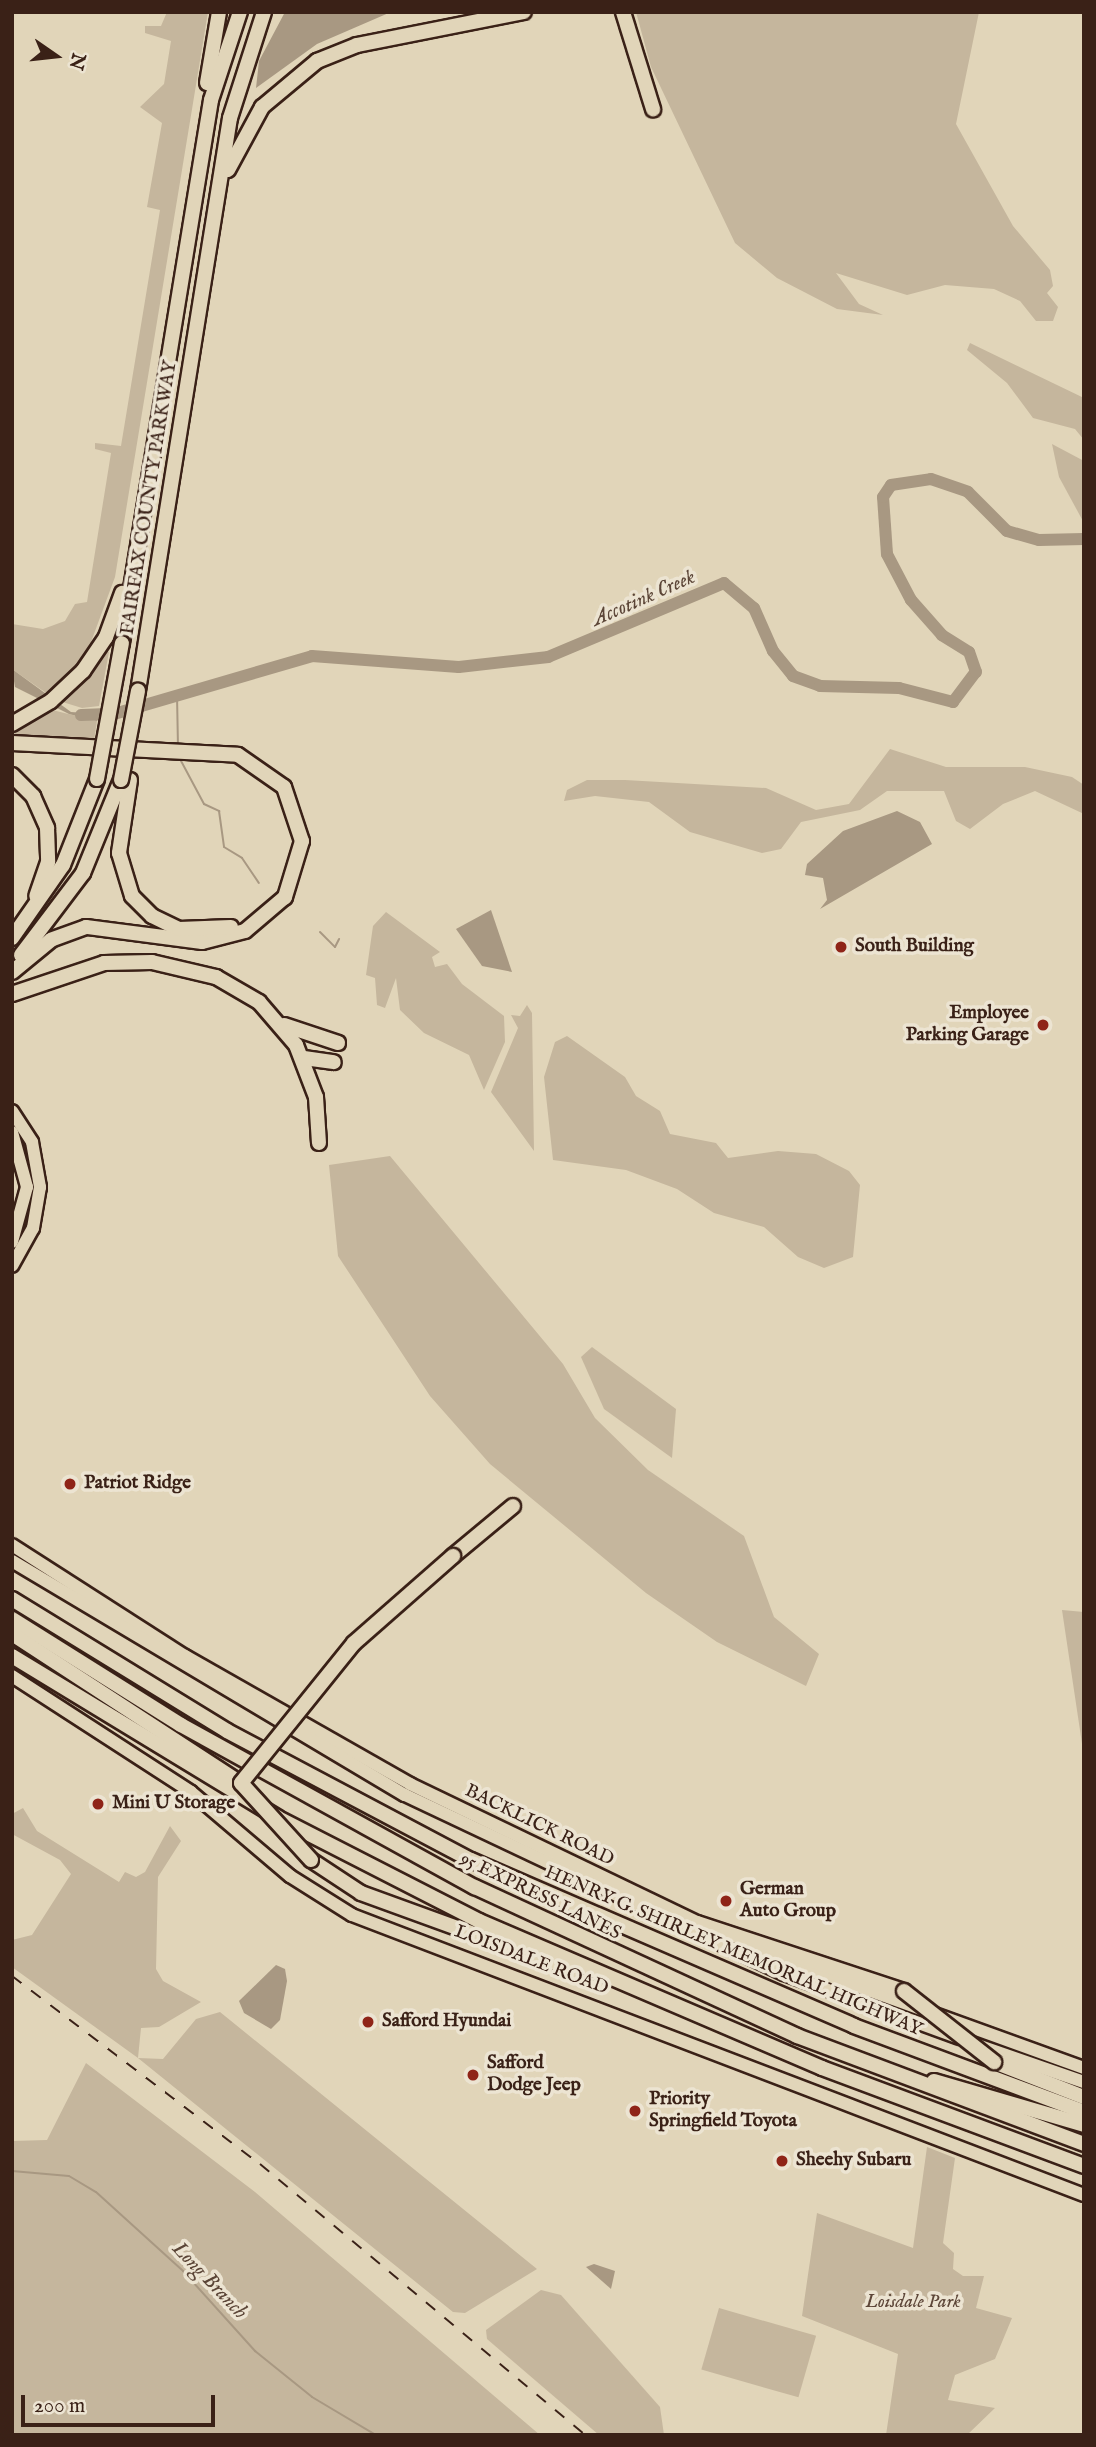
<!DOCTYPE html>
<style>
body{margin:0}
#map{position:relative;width:1096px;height:2447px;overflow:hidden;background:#e1d5b9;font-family:"IM FELL English",serif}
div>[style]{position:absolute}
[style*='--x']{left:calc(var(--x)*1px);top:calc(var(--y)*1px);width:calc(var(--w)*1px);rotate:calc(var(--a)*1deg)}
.green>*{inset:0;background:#c5b69d;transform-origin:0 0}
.water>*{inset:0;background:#a89882}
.stream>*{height:2px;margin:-1px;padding:0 1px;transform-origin:1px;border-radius:1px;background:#a89882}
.river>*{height:12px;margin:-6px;padding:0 6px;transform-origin:6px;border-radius:6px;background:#a89882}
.roads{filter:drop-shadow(2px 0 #3a2117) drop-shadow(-2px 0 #3a2117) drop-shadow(0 2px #3a2117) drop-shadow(0 -2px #3a2117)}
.major>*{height:12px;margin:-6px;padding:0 6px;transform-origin:6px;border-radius:6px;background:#e1d5b9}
.highway>*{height:14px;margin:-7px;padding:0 7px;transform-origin:7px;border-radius:7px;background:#e1d5b9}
.rail>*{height:2px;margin-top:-1px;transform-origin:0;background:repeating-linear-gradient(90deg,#3a2117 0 12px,transparent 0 24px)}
.bridges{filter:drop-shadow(2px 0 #3a2117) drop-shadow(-2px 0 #3a2117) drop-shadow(0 2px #3a2117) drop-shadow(0 -2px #3a2117)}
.highway-bridge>*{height:14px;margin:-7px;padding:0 7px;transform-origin:7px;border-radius:7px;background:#e1d5b9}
.dots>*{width:19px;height:19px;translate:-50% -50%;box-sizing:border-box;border:4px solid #ece4d2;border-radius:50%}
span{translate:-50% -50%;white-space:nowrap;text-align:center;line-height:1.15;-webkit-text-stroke:7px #ece4d2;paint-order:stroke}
.street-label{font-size:19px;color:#3a2117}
.poi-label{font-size:19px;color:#3a2117;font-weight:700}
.left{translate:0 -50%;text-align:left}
.right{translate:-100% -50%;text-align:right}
.park-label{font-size:19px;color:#5d4638;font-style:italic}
.water-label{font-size:21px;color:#5b4537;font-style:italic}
.frame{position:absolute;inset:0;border:14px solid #3a2117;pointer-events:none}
.north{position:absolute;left:21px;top:21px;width:70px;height:70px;-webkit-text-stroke:5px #ece4d2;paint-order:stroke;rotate:104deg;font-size:19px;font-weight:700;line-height:28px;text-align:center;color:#3a2117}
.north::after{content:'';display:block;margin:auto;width:24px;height:32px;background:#3a2117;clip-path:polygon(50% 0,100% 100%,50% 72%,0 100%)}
.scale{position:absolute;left:21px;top:2395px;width:194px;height:32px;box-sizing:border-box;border:4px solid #3a2117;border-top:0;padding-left:9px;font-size:21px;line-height:24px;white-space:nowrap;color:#3a2117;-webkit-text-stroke:5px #ece4d2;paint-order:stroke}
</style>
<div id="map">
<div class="green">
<i style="clip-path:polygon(167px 12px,208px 12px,115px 577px,91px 642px,109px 652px,99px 706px,82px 708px,56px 700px,12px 669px,12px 624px,43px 629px,65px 621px,75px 604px,87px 602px,111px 453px,95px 449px,95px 443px,121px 446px,160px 210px,147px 207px,162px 123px,140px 107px,164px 84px,171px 41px,145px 33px,145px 26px,161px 26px)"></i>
<i style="clip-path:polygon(636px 12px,979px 12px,956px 124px,1013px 226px,1050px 270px,1053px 286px,1047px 293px,1058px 307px,1053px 321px,1036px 321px,1020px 301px,994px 289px,945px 285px,907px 295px,836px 273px,859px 304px,883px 315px,837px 309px,777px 278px,735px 243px,651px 67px)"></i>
<i style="clip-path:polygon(970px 343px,1084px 398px,1084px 440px,1075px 429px,1033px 418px,1007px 383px,967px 350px)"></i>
<i style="clip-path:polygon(1052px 444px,1084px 461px,1084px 523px,1059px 477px)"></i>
<i style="clip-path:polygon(48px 709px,97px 721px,94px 740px,12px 737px,12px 729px)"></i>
<i style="clip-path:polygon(890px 749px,946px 767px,1025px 767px,1072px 777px,1084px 785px,1084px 814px,1035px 791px,1003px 804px,970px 829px,956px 821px,944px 791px,887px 791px,860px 810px,801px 822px,781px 849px,762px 853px,690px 832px,649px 802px,595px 796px,564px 801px,567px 790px,587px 780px,625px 780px,766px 788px,816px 810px,849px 804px)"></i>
<i style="clip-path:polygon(386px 912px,440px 952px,432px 957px,435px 967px,447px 964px,462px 984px,504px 1016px,505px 1042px,484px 1090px,469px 1055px,424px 1033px,400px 1010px,396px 978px,385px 1008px,377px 1005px,375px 978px,366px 975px,373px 926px)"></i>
<i style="clip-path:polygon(527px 1005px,532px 1013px,534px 1151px,491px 1092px,518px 1028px,511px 1015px,520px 1016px)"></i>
<i style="clip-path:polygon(567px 1036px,625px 1077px,636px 1096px,660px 1111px,670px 1134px,716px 1143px,728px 1158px,778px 1151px,816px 1154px,849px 1171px,860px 1185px,853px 1257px,824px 1268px,798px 1257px,764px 1227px,714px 1213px,677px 1189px,626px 1170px,553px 1160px,544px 1077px,555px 1042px)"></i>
<i style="clip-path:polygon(390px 1156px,563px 1364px,595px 1418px,648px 1470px,744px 1536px,774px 1617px,819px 1654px,806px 1686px,717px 1642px,646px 1593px,490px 1464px,430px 1396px,338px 1256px,329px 1165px)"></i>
<i style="clip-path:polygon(592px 1347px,676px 1409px,672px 1458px,604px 1409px,581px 1357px)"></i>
<i style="clip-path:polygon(1062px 1610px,1084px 1612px,1084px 1757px)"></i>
<i style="clip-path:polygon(23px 1808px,37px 1831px,119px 1882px,125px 1872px,136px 1877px,145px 1872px,170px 1826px,181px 1841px,158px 1877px,156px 1969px,163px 1981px,201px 2002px,159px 2027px,141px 2028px,138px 2058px,163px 2059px,196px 2019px,220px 2012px,537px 2269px,465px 2313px,453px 2312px,138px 2058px,12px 1967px,12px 1940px,32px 1935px,71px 1874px,60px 1860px,12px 1834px,12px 1814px)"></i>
<i style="clip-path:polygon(86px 2063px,255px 2192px,540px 2435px,12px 2435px,12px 2141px,47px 2140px)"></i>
<i style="clip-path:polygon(927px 2147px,955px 2158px,943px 2243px,954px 2253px,953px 2269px,963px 2276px,984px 2276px,976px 2308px,1012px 2318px,995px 2359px,955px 2375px,948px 2400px,995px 2408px,967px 2435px,886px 2435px,898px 2354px,802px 2316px,817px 2213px,913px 2248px)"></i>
<i style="clip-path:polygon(541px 2290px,561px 2295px,660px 2407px,664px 2435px,599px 2435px,487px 2339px,486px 2330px)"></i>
<i style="left:719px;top:2308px;width:101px;height:64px;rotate:16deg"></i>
</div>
<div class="water">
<i style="clip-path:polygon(285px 12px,391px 12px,317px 44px,256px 88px,259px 61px)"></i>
<i style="clip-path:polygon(12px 669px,71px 712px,98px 714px,97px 721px,69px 714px,15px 687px)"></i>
<i style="clip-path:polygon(897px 811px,920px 822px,932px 844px,820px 909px,827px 900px,823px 878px,805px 875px,807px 864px,843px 831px)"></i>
<i style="clip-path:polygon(491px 910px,512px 972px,482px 966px,456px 929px)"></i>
<i style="clip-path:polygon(276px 1965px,285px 1969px,287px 1981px,280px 2020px,271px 2029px,244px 2013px,239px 2001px)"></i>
<i style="clip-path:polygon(594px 2264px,615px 2271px,611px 2289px,586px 2267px)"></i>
</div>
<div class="stream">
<i style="--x:177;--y:695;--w:52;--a:88.9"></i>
<i style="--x:180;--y:759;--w:51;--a:61.9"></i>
<i style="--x:204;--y:804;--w:17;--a:25"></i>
<i style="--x:219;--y:811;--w:36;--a:82"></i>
<i style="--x:224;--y:847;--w:21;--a:31"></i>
<i style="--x:242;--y:858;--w:30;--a:56"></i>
<i style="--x:320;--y:932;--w:21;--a:45"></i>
<i style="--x:335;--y:947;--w:9;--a:-63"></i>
<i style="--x:12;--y:2171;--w:57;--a:5"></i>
<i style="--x:69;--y:2176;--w:31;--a:31"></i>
<i style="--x:96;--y:2192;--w:118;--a:42.2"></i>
<i style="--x:183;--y:2271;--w:108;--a:48"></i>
<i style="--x:255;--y:2351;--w:73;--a:38.9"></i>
<i style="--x:312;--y:2397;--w:74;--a:30.7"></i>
</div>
<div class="river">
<i style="--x:81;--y:715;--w:33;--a:-2"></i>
<i style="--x:114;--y:714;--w:206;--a:-16.3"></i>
<i style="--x:312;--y:656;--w:147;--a:4.3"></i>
<i style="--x:459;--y:667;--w:90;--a:-6.4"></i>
<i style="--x:548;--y:657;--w:191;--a:-22.8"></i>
<i style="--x:724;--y:583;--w:39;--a:40"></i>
<i style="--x:754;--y:608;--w:47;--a:66.2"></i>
<i style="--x:773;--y:651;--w:32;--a:51"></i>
<i style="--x:793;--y:676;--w:29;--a:20"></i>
<i style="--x:820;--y:686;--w:79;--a:1.5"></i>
<i style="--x:899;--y:688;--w:56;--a:14.5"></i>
<i style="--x:953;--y:702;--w:38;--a:-53"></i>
<i style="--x:976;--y:672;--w:21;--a:-109"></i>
<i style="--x:969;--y:652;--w:32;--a:-148"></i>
<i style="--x:942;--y:635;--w:47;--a:-131.5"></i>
<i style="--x:911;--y:600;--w:52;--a:-117.6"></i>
<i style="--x:887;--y:554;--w:57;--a:-94"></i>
<i style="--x:883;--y:497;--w:14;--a:-56"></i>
<i style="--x:891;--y:485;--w:40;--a:-8.5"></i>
<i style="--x:931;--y:479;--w:39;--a:19"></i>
<i style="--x:968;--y:492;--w:55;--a:45"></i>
<i style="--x:1007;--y:531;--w:33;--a:16"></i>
<i style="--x:1039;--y:540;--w:45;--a:-1.3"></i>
</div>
<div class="roads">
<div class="major">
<i style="--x:12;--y:1111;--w:37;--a:57"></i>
<i style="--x:32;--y:1142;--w:46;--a:79.9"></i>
<i style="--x:40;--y:1187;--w:42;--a:99.7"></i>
<i style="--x:33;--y:1228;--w:43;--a:118.9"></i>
<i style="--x:12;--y:1132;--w:57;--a:74.7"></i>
<i style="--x:27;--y:1187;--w:57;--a:105.3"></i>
<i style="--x:12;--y:1545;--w:206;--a:32.7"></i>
<i style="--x:185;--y:1656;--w:259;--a:29.6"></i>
<i style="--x:410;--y:1784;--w:330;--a:25.7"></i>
<i style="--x:12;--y:1561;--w:457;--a:30.8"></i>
<i style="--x:405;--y:1795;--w:419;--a:25.3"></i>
<i style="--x:784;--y:1974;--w:187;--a:20"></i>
<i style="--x:12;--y:1676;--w:213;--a:32.9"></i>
<i style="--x:191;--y:1792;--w:130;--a:40.3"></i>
<i style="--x:290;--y:1876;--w:73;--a:32.2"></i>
<i style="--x:352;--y:1915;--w:784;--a:20.93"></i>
<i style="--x:758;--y:1950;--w:347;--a:19.9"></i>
<i style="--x:977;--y:2045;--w:113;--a:19.1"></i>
</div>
<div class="highway">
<i style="--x:623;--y:12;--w:102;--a:72.8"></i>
<i style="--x:207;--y:83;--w:72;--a:-80.4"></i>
<i style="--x:228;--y:170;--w:72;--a:-61.6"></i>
<i style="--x:262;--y:107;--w:72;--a:-39.9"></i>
<i style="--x:317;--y:61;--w:43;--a:-21.8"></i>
<i style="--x:357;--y:45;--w:170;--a:-11.2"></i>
<i style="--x:122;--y:643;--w:550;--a:-80.69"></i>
<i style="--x:211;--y:100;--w:93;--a:-71.8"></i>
<i style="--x:138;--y:691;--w:580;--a:-80.88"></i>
<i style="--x:230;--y:118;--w:111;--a:-72.2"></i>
<i style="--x:12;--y:724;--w:45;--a:-30.5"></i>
<i style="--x:51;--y:701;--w:44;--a:-43.2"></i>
<i style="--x:83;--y:671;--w:41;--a:-55.9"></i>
<i style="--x:106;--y:637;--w:47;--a:-70"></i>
<i style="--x:12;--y:743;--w:226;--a:3"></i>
<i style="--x:238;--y:755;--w:56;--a:34.8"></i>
<i style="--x:284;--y:787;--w:57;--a:71.6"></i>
<i style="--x:302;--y:841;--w:59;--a:106.9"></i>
<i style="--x:285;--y:897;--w:52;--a:139.6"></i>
<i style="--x:245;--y:931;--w:44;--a:165.7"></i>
<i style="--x:202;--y:942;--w:117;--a:-172.6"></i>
<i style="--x:86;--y:927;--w:37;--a:160"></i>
<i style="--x:51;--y:940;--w:50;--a:140.6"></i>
<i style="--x:12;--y:775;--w:30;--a:45"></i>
<i style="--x:33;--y:796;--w:35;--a:66"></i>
<i style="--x:47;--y:828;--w:34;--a:88"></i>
<i style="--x:48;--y:862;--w:36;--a:109"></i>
<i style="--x:130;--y:780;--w:74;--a:98.6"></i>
<i style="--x:119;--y:853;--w:45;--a:73.2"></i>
<i style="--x:132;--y:896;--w:28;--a:45"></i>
<i style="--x:152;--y:916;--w:30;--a:26"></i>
<i style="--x:179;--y:929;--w:52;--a:-2.2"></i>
<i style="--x:12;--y:938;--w:89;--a:-55.1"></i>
<i style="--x:63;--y:865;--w:92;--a:-68.4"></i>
<i style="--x:21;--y:955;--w:103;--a:-52.9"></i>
<i style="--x:83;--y:873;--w:100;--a:-67.8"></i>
<i style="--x:12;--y:994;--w:97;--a:-18.6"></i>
<i style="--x:104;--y:963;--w:48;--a:-1.2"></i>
<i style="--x:152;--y:962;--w:66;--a:13.2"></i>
<i style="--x:216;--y:977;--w:50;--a:30.2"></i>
<i style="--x:259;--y:1002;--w:57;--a:49.3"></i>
<i style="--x:296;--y:1045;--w:56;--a:69"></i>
<i style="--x:316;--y:1097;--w:46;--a:86.3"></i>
<i style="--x:284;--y:1025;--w:57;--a:18.4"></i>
<i style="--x:304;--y:1058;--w:30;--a:8"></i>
<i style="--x:453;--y:1556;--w:78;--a:-39.8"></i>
<i style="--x:12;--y:1599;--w:252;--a:31.5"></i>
<i style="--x:227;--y:1731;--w:276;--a:27.9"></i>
<i style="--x:471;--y:1860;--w:417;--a:23.4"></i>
<i style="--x:854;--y:2026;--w:246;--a:20.5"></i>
<i style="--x:12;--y:1619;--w:199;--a:32.1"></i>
<i style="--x:181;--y:1725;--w:336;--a:28.9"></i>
<i style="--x:475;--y:1887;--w:355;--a:24.8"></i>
<i style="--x:797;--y:2036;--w:307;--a:20.6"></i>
<i style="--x:12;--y:1634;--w:273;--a:33.1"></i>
<i style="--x:12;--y:1656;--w:311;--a:31.3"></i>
<i style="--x:278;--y:1818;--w:226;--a:27.1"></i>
<i style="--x:479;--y:1921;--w:373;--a:23.2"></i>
<i style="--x:822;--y:2068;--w:280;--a:20.5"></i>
<i style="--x:311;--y:1860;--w:60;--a:33.4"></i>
<i style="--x:361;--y:1893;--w:204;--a:20"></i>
<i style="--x:697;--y:1923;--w:218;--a:18.2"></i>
<i style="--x:994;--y:2062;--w:97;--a:21.3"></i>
<i style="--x:934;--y:2081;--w:156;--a:16.3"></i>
</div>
</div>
<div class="rail">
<i style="--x:12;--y:1976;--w:311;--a:37.2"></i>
<i style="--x:260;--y:2164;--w:423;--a:39.8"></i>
</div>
<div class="bridges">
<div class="highway-bridge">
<i style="--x:97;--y:779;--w:138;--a:-79.6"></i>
<i style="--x:121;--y:780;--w:91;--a:-79.2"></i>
<i style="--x:311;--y:1860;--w:104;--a:-132.3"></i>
<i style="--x:241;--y:1783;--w:180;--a:-51.1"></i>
<i style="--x:354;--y:1643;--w:132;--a:-41.3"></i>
<i style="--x:904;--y:1991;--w:115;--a:38.3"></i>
</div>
</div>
<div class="dots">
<i style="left:841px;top:947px;background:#8f2418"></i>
<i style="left:1043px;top:1025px;background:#8f2418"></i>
<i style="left:70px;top:1484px;background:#8f2418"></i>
<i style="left:98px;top:1804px;background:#8f2418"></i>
<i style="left:726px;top:1901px;background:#8f2418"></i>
<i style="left:368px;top:2022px;background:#8f2418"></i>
<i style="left:473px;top:2075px;background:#8f2418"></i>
<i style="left:635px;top:2111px;background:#8f2418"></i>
<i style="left:782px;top:2161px;background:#8f2418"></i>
</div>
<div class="street-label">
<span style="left:150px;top:498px;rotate:-81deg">FAIRFAX COUNTY PARKWAY</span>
<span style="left:539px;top:1826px;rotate:26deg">BACKLICK ROAD</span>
<span style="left:540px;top:1897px;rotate:26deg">95 EXPRESS LANES</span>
<span style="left:733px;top:1952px;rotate:23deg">HENRY G. SHIRLEY MEMORIAL HIGHWAY</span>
<span style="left:531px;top:1961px;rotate:21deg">LOISDALE ROAD</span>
</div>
<div class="poi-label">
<span class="left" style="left:855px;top:947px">South Building</span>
<span class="right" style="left:1029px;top:1025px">Employee<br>Parking Garage</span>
<span class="left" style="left:84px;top:1484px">Patriot Ridge</span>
<span class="left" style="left:112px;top:1804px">Mini U Storage</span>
<span class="left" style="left:740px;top:1901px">German<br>Auto Group</span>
<span class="left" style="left:382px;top:2022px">Safford Hyundai</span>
<span class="left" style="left:487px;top:2075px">Safford<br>Dodge Jeep</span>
<span class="left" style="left:649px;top:2111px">Priority<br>Springfield Toyota</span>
<span class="left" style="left:796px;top:2161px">Sheehy Subaru</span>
</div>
<div class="park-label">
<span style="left:913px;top:2303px">Loisdale Park</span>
</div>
<div class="water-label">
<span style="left:644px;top:599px;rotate:-24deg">Accotink Creek</span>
<span style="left:209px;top:2281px;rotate:46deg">Long Branch</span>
</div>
<div class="frame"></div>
<div class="north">N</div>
<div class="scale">200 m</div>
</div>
